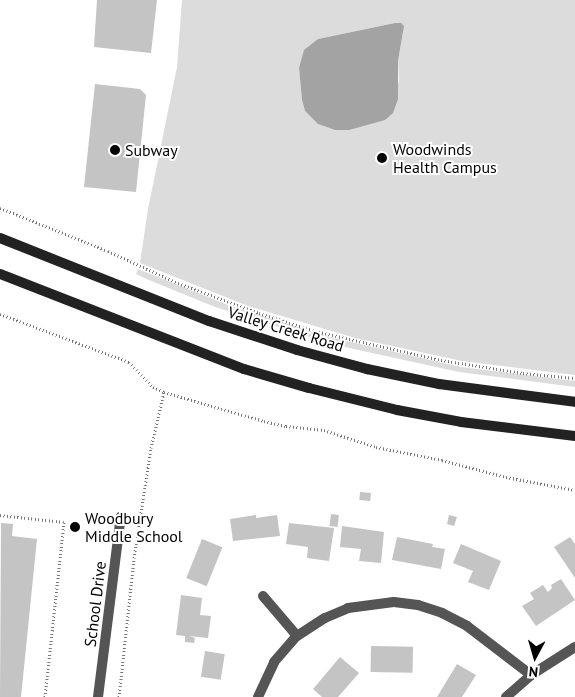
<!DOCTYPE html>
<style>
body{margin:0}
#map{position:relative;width:575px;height:697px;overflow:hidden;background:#fff;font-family:"PT Sans",sans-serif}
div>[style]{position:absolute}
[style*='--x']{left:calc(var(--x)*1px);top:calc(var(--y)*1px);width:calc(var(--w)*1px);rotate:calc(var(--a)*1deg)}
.green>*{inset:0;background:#dcdcdc}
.water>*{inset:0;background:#a3a3a3}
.building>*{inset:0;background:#c4c4c4;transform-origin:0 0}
.path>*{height:3px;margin-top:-1.5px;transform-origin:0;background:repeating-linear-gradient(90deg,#777 0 1px,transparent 0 3.5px)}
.street>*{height:10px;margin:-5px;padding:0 5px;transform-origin:5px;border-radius:5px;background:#555}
.secondary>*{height:10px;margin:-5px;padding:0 5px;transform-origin:5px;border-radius:5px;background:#222}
.dots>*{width:14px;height:14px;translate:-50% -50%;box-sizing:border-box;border:2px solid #fff;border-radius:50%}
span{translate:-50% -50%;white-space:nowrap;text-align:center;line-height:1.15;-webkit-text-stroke:4px #fff;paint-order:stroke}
.poi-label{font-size:16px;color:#000}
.left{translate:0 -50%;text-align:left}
.street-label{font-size:16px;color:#000}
.north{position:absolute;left:510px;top:632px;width:50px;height:50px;-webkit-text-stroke:4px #fff;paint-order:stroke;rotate:186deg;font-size:14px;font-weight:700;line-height:20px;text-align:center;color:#000}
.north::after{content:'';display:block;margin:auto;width:18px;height:22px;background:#000;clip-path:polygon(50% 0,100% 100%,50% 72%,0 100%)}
</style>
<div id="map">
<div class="green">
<i style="clip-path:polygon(evenodd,182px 0,575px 0,575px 375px,462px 361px,355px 338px,248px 306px,140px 263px,148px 209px,177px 67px,182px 0,395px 23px,403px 32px,398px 61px,399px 82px,335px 130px,318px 124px,305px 111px,302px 100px,299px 68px,318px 39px,395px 23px)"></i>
<i style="clip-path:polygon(138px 269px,228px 305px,325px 336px,461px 367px,575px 381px,575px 387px,459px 372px,340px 346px,215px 307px,149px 280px,136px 274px)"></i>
</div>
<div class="water">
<i style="clip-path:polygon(395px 23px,401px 23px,404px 26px,398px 61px,398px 99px,393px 113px,385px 120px,349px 130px,335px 130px,318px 124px,305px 111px,302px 100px,299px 68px,304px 50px,318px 39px)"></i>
</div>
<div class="building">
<i style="clip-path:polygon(97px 0,157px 0,151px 53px,94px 47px)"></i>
<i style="clip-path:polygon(95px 84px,140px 89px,146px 95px,136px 192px,84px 187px)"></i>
<i style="left:360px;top:492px;width:11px;height:8px;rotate:5deg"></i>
<i style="left:331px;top:514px;width:8px;height:12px;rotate:7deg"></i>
<i style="clip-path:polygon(256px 515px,256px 518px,277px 515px,280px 536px,233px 541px,230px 519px)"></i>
<i style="clip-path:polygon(449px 515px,457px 517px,454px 526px,447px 524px)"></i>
<i style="clip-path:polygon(1px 523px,13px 524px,12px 536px,37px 539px,21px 697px,0 697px)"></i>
<i style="clip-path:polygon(289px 523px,334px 528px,329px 561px,307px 558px,308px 547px,286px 544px)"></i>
<i style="clip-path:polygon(342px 526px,384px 532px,381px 563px,359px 561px,361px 549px,340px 547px)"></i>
<i style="clip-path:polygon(397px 537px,433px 544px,432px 547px,445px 549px,441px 569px,392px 560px)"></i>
<i style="clip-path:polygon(570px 537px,575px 544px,575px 578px,554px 547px)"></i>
<i style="left:202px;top:539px;width:22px;height:42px;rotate:22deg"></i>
<i style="clip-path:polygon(461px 544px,501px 561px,489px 590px,468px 582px,473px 571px,453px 563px)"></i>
<i style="clip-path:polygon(561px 579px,575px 600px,536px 626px,522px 606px,534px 599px,530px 593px,543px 585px,548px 592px,552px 588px,551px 585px)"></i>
<i style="clip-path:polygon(181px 595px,202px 598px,200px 615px,211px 616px,208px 638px,189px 636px,195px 638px,194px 643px,185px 642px,185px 636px,176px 635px)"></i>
<i style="left:371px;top:646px;width:42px;height:26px;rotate:1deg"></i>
<i style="left:205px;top:651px;width:20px;height:26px;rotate:9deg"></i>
<i style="clip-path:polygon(340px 657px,359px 673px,338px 697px,322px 697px,313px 689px)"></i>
<i style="clip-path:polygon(457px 664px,476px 675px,462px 697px,437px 697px)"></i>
</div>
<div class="path">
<i style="--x:0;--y:208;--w:116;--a:21.7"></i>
<i style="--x:108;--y:251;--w:77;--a:24.6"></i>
<i style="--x:178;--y:283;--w:86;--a:20.3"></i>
<i style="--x:259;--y:313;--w:59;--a:17.8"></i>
<i style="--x:315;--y:331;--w:129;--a:13"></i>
<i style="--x:441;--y:360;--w:83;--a:9"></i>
<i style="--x:523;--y:373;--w:52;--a:5.5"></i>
<i style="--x:0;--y:314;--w:138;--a:20.4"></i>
<i style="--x:129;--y:362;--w:35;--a:46"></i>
<i style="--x:153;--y:387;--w:12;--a:24"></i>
<i style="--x:164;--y:392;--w:104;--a:16.2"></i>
<i style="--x:264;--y:421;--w:23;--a:13"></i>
<i style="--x:286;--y:426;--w:38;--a:6"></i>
<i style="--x:324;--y:430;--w:55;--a:18.1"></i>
<i style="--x:376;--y:447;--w:67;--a:11.1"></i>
<i style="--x:442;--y:460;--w:66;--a:14.9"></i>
<i style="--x:506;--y:477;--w:70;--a:10.7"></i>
<i style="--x:0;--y:515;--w:64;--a:6.2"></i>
<i style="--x:64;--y:522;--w:176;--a:96.2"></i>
<i style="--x:119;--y:697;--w:140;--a:-83.8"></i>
<i style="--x:134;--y:558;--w:111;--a:-81.2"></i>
<i style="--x:151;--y:448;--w:57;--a:-76.9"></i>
</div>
<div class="street">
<i style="--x:263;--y:596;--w:52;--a:49.6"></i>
<i style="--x:98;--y:697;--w:182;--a:-82.8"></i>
<i style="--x:258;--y:697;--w:38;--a:-65"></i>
<i style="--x:274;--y:662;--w:35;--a:-49"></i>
<i style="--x:297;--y:636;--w:33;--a:-33"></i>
<i style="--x:325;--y:618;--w:25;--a:-23"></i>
<i style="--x:348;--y:608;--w:46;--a:-7.4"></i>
<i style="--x:394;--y:602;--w:24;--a:7"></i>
<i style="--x:418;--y:605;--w:25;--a:18"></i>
<i style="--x:442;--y:613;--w:28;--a:27"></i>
<i style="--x:467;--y:626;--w:81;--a:37.4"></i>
<i style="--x:506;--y:697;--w:33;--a:-41"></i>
<i style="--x:531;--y:675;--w:52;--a:-32.5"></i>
</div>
<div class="secondary">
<i style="--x:0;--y:238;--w:225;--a:21.7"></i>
<i style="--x:209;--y:321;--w:93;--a:18.2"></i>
<i style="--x:297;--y:350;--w:73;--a:15.2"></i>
<i style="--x:367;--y:369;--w:74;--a:11.8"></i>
<i style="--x:439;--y:384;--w:137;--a:7.5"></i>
<i style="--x:0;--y:274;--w:262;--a:21.3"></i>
<i style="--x:244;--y:369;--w:68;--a:16.3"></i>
<i style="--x:309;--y:388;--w:91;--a:14"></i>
<i style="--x:397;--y:410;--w:65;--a:10.6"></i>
<i style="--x:461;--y:422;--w:115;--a:7"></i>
</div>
<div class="dots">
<i style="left:115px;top:150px;background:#000"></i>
<i style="left:382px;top:158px;background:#000"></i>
<i style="left:75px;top:527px;background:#000"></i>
</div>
<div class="poi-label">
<span class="left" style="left:393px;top:158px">Woodwinds<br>Health Campus</span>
<span class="left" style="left:125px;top:150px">Subway</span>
<span class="left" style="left:85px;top:527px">Woodbury<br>Middle School</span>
</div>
<div class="street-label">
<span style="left:286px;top:329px;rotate:17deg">Valley Creek Road</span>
<span style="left:95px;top:604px;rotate:-83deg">School Drive</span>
</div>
<div class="north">N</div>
</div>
